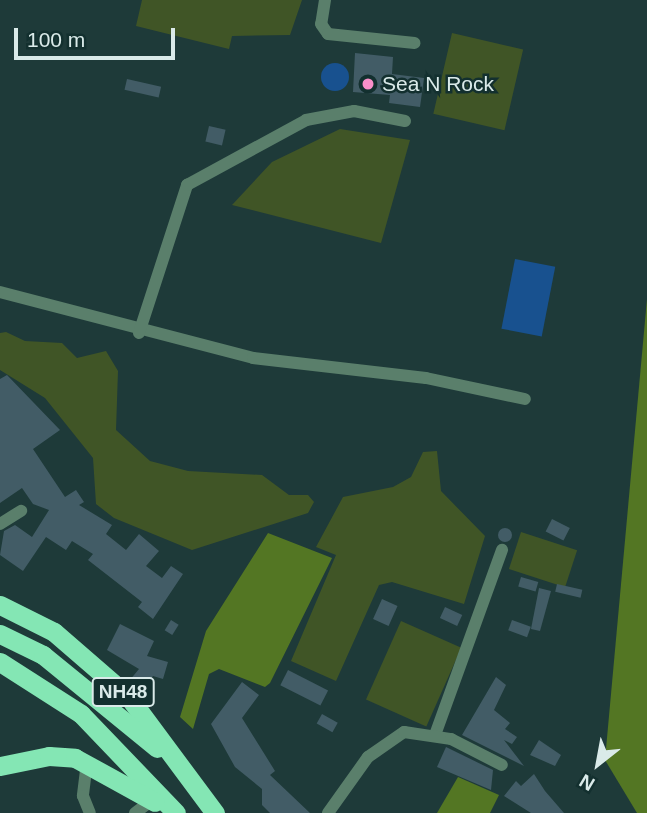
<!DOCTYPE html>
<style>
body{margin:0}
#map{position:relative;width:647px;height:813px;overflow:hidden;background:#1e3a39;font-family:Helvetica,sans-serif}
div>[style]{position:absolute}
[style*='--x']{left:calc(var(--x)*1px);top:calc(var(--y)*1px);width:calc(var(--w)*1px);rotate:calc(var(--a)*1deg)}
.green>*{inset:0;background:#405526;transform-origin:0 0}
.forest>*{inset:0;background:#537623}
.water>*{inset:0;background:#18518f;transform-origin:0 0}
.round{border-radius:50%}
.building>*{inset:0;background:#425c66;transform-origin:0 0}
.minor>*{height:12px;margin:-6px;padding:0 6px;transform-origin:6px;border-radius:6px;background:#5a7f6b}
.highway>*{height:19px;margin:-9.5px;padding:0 9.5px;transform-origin:9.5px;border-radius:9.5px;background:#84e6b4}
.dots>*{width:19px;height:19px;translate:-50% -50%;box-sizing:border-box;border:4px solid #13302f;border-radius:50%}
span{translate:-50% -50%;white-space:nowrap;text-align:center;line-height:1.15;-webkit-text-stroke:5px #13302f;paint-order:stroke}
.shield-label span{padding:2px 5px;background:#13302f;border:2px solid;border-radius:5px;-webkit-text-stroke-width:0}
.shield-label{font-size:19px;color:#daeae9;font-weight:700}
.poi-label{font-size:21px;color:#daeae9}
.left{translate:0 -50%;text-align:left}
.north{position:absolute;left:563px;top:729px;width:70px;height:70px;-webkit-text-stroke:5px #13302f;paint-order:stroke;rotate:211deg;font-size:19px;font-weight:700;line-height:28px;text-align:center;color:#daeae9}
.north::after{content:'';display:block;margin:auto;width:24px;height:32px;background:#daeae9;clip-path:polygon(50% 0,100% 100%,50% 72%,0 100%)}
.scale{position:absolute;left:14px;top:28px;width:161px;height:32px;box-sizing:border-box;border:4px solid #daeae9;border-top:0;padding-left:9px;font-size:21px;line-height:24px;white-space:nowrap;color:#daeae9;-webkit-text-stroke:5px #13302f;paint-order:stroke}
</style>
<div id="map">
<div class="green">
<i style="clip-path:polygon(142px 0,302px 0,290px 35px,232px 36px,229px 49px,136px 26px)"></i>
<i style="left:452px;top:33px;width:73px;height:83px;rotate:13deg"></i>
<i style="clip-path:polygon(340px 129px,410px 140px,381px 243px,232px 205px,272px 162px)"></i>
<i style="clip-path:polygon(6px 332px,25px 341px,62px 343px,77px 358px,106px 351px,118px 371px,116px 430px,150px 461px,188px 471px,262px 475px,289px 495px,308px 495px,314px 502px,308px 513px,192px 550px,114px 518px,96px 504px,93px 458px,45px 398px,0 370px,0 333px)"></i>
<i style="clip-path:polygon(437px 451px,441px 491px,485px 536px,464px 604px,392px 582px,379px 585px,336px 681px,291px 661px,336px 555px,316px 547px,343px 497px,393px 487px,411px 477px,423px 452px)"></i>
<i style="left:521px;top:532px;width:59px;height:39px;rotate:18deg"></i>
<i style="left:401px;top:621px;width:66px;height:86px;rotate:24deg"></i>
</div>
<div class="forest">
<i style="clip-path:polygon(647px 299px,647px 813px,637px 813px,605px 760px)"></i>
<i style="clip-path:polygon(268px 533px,332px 558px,270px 683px,265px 687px,219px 669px,209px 674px,193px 729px,180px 717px,206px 631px)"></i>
<i style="clip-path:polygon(458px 777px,499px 795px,490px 813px,437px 813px)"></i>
</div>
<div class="water">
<i class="round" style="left:321px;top:63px;width:28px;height:28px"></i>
<i style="left:515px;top:259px;width:41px;height:71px;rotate:11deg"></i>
</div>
<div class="building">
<i style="clip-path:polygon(355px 53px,393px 57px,392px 74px,424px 78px,420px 107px,389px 103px,390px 95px,353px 92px)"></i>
<i style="left:127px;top:79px;width:35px;height:11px;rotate:13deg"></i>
<i style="left:209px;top:126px;width:17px;height:16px;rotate:13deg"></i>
<i style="clip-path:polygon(7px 375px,60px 430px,33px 449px,65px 497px,76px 490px,84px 502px,79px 505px,112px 525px,106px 534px,126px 550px,139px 534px,159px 551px,146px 566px,162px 578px,171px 566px,183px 574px,153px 619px,138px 607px,142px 602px,88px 560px,93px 554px,72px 541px,66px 550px,46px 537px,23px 571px,0 555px,4px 531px,15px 525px,32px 537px,49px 510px,33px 504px,22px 488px,0 503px,0 379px)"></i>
<i style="left:552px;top:519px;width:20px;height:14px;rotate:27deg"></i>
<i class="round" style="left:498px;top:528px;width:14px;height:14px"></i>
<i style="left:521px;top:577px;width:18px;height:10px;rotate:16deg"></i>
<i style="left:557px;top:584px;width:26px;height:8px;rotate:13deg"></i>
<i style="clip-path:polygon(539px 588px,551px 591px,540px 631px,531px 629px)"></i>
<i style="left:382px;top:599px;width:17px;height:22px;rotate:24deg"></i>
<i style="left:445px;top:607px;width:19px;height:12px;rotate:25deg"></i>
<i style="left:171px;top:620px;width:9px;height:12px;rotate:32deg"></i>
<i style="left:512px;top:620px;width:20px;height:11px;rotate:20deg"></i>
<i style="clip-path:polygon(120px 624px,154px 641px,147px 656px,168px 662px,163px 679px,153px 676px,140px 692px,129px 681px,139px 669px,107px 650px)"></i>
<i style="left:288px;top:670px;width:45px;height:17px;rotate:27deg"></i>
<i style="clip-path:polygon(496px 677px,506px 685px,494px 710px,510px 723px,505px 729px,517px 737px,512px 744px,504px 740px,524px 766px,462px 735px)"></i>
<i style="clip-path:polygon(242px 682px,259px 695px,242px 718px,275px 771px,270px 775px,310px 813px,270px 813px,262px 805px,262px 789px,235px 767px,211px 724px)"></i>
<i style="left:322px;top:714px;width:18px;height:11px;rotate:29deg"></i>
<i style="clip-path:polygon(539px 740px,561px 755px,555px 766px,530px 755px)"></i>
<i style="clip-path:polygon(446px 747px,493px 770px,491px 790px,437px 767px)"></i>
<i style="clip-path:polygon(534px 774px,545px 791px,564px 813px,531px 813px,504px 796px,516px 781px,521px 786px)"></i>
</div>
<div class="minor">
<i style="--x:325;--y:0;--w:24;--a:99"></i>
<i style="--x:321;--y:24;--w:12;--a:55"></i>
<i style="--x:328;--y:34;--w:87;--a:5.9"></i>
<i style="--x:0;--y:292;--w:261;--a:14.6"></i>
<i style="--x:253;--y:358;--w:174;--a:6.6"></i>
<i style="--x:426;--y:378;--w:101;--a:12"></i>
<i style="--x:139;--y:333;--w:156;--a:-72"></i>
<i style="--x:187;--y:185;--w:136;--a:-28.6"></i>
<i style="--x:306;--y:120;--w:49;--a:-10.6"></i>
<i style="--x:354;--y:111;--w:52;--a:11.1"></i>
<i style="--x:0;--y:524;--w:25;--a:-32"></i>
<i style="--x:435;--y:735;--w:197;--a:-70.1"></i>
<i style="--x:87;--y:762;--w:34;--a:97"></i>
<i style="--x:83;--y:796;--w:18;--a:68"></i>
<i style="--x:135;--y:813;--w:21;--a:-37"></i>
<i style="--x:328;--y:813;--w:69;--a:-54.5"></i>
<i style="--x:368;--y:757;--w:44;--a:-34.8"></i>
<i style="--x:404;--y:732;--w:48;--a:8.5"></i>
<i style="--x:451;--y:739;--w:57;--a:27"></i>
</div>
<div class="highway">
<i style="--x:0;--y:605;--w:60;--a:26.6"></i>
<i style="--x:54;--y:632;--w:98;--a:40.9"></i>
<i style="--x:128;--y:696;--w:146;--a:53.4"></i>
<i style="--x:0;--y:634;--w:48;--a:26"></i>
<i style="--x:43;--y:655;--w:147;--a:39.2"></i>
<i style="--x:0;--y:662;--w:96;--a:32.7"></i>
<i style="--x:81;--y:714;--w:137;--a:46.2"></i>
<i style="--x:0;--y:766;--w:50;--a:-11.5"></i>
<i style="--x:49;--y:756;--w:26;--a:4"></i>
<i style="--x:75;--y:758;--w:91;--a:28.8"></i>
</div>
<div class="dots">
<i style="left:368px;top:84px;background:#f98fc9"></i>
</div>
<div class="shield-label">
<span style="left:123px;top:692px">NH48</span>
</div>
<div class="poi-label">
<span class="left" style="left:382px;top:84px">Sea N Rock</span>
</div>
<div class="north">N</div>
<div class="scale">100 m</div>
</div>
